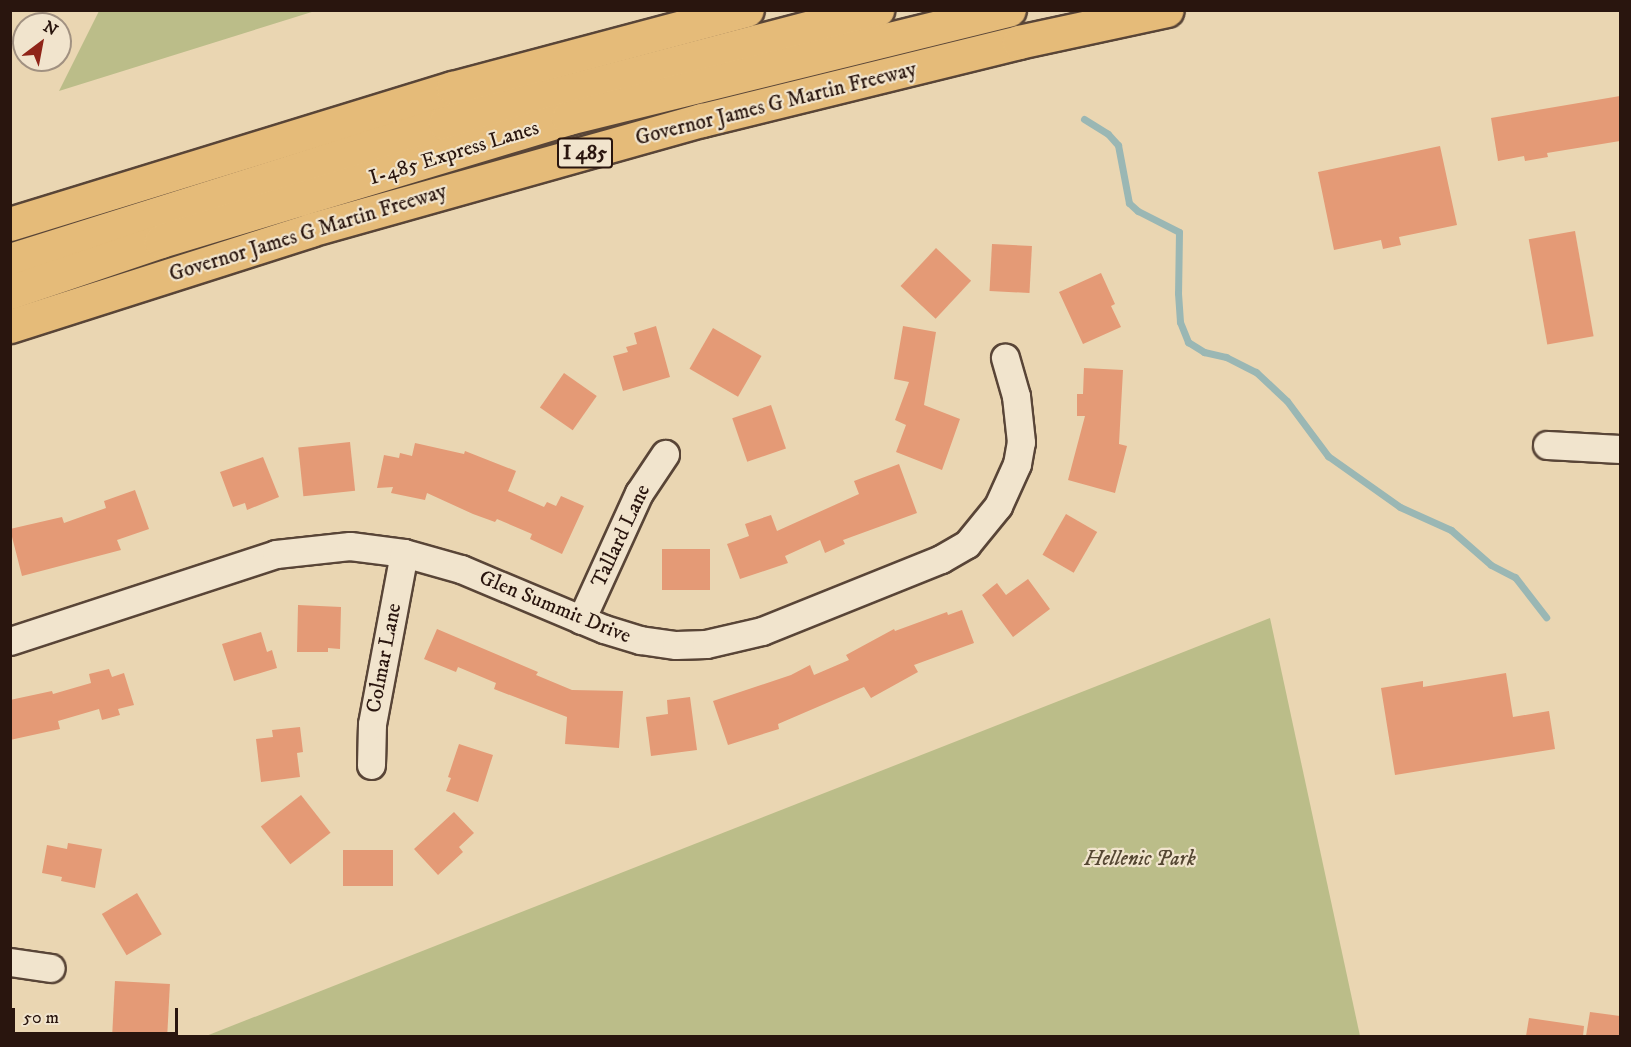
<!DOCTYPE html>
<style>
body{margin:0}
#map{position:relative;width:1631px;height:1047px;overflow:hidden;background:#ead6b2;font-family:"IM FELL DW Pica",serif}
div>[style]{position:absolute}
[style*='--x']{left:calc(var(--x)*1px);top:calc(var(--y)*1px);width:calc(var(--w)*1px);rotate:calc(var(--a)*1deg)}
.green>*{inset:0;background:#bbbd89}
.stream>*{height:7px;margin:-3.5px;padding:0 3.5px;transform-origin:3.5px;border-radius:3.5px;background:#9ab7b4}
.building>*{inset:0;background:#e49a76;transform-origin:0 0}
.roads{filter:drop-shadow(2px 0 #594537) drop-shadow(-2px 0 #594537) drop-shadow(0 2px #594537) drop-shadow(0 -2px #594537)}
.minor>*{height:27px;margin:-13.5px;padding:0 13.5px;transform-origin:13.5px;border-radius:13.5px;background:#f1e4cd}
.highway>*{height:33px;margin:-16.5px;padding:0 16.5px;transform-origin:16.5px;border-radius:16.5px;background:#e5bb79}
span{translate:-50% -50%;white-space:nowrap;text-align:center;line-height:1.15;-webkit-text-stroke:4.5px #f1e4cd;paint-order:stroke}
.shield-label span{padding:2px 4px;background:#f1e4cd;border:2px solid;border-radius:4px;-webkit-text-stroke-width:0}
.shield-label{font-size:20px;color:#29150e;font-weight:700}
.street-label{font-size:21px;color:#29150e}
.park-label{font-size:21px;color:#554733;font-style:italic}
.frame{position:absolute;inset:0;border:12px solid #29150e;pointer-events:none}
.north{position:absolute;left:12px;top:12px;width:60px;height:60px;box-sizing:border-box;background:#f1e4cd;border:2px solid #a19181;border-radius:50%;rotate:32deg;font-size:16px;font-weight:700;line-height:24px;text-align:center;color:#29150e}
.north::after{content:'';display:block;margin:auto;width:21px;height:27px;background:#8f2418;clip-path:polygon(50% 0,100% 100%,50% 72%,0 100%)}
.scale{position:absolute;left:12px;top:1008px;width:166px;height:27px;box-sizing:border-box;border:3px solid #29150e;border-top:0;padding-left:8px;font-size:18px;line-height:21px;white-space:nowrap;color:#29150e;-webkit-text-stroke:4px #f1e4cd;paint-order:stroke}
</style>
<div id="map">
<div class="green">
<i style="clip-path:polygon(99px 11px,99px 10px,315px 11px,59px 91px)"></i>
<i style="clip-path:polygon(1270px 618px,1360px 1036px,206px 1036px)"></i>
</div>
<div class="stream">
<i style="--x:1084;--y:119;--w:28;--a:32"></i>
<i style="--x:1108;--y:134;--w:15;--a:48"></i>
<i style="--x:1118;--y:145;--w:59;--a:79.3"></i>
<i style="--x:1129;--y:203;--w:12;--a:42"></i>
<i style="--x:1138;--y:211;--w:46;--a:27.1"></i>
<i style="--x:1179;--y:232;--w:61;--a:90.9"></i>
<i style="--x:1178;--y:293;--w:29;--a:86"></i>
<i style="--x:1180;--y:322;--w:22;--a:68"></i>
<i style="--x:1188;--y:342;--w:19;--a:32"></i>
<i style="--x:1204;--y:352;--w:23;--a:13"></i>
<i style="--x:1226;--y:357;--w:34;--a:27"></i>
<i style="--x:1256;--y:372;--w:42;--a:43.1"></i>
<i style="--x:1287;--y:401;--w:69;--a:53.3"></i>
<i style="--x:1328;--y:456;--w:88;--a:35.3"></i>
<i style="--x:1400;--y:507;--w:56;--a:24.3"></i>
<i style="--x:1451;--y:530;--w:53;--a:41.2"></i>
<i style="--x:1491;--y:565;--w:27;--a:27"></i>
<i style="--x:1515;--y:577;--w:51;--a:52.2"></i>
</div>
<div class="building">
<i style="clip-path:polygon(1620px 96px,1620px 141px,1547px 153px,1548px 157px,1525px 161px,1524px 156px,1498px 161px,1491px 118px)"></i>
<i style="clip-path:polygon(1440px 146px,1457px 225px,1399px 237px,1401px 245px,1383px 249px,1381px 240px,1334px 250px,1318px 172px)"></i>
<i style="left:1575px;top:231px;width:107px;height:47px;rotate:80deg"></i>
<i style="left:992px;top:244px;width:40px;height:47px;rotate:3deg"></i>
<i style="left:936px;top:248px;width:48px;height:52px;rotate:43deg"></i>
<i style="clip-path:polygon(1101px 273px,1115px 304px,1111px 306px,1121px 327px,1083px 344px,1059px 292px)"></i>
<i style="clip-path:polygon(656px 326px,670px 377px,623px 391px,613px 356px,628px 352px,626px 347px,637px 344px,634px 333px)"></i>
<i style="clip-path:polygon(903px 326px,936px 332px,924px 405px,960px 419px,942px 470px,896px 452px,906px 425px,895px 420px,909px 382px,894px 379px)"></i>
<i style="left:713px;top:328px;width:56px;height:47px;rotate:30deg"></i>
<i style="clip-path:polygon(1084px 368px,1123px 370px,1119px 444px,1127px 446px,1115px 493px,1068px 480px,1085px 416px,1077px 416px,1077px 394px,1083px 394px)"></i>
<i style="left:564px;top:373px;width:40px;height:42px;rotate:35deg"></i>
<i style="left:771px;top:405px;width:46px;height:41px;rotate:71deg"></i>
<i style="left:350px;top:442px;width:49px;height:52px;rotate:84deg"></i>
<i style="clip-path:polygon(415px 443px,464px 454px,465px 451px,516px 471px,508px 491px,544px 507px,547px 502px,556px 506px,561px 496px,584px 506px,562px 554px,530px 539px,532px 534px,497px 519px,495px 522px,473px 514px,427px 493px,425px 500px,391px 493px,393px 487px,377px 488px,384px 455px,399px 458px,400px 453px,412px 456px)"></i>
<i style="clip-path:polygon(263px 457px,279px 497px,247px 510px,245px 503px,233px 507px,220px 472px)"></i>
<i style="clip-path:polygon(899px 464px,917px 513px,843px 540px,845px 544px,825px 553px,820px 540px,785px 556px,788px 563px,740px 579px,727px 544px,749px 536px,745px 524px,771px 515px,777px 531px,859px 494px,854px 481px)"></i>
<i style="clip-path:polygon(135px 490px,149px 529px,117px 540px,121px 550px,22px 576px,10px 529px,62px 517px,64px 523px,106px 508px,104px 501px)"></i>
<i style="left:1066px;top:514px;width:36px;height:47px;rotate:30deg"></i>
<i style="left:662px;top:549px;width:48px;height:41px"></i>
<i style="clip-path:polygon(1028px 579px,1050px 609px,1013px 637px,982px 595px,997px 583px,1006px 595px)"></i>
<i style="clip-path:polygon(298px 605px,341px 607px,340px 649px,328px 648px,328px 652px,297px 652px)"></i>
<i style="clip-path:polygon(962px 610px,974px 643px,914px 665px,918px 672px,871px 698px,864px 687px,778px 724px,779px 729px,728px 745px,713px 701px,791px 675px,810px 665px,814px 675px,849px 660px,846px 655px,894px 629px,895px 631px,947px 612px,948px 615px)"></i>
<i style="clip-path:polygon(437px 629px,538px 672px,536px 675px,572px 690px,623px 691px,619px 748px,565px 744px,567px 717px,494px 689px,496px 683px,458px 667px,456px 672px,424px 659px)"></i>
<i style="clip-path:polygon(261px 632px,267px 652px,272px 650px,277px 668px,234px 681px,222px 644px)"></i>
<i style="clip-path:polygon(109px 669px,112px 677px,124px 673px,134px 705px,118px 709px,120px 715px,102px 720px,99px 709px,58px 721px,60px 729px,10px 740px,10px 700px,52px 691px,53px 694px,91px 683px,89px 674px)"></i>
<i style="clip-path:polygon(1506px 673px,1513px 717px,1549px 711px,1555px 749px,1395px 775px,1381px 688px,1423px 681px,1423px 687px)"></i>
<i style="clip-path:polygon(690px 697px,697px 750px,651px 756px,646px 717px,668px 714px,667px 700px)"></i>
<i style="clip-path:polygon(300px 727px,303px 752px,297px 753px,300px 777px,261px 782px,256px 739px,273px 737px,272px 730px)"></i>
<i style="clip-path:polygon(459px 744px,493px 755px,478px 802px,446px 791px,451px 778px,448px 777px)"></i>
<i style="left:301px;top:795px;width:48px;height:51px;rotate:52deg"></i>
<i style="clip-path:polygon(454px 812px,474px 833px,459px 847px,463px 852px,438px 875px,414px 849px)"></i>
<i style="clip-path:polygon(68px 843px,102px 849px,95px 888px,61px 881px,62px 877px,42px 873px,47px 845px,67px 849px)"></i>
<i style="left:343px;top:850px;width:50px;height:36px"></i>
<i style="left:137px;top:893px;width:48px;height:41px;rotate:59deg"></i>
<i style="left:115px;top:981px;width:55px;height:55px;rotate:3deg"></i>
<i style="clip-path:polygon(1590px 1012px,1620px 1016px,1620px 1036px,1586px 1036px)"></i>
<i style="clip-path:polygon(1529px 1018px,1584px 1026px,1583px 1036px,1526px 1036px)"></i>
</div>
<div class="roads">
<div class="minor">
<i style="--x:1547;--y:445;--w:73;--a:3.1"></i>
<i style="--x:581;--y:620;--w:140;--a:-65.5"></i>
<i style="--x:639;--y:493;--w:47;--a:-56.3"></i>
<i style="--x:10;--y:641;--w:280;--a:-18.1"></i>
<i style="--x:276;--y:554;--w:74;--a:-6.2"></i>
<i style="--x:350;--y:546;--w:54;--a:7.4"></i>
<i style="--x:404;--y:553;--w:59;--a:15.7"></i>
<i style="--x:461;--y:569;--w:155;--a:22.8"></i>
<i style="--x:604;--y:629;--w:38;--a:17"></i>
<i style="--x:640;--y:640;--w:36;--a:8"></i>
<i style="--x:676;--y:645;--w:30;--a:-2"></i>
<i style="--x:706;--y:644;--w:57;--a:-13.1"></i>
<i style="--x:762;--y:631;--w:193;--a:-21.9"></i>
<i style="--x:941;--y:559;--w:30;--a:-30"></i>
<i style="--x:967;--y:544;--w:49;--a:-50.8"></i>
<i style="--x:998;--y:506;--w:46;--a:-65.7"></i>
<i style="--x:1017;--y:464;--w:22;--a:-80"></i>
<i style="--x:1021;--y:442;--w:46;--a:-96.2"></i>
<i style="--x:1016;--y:396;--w:40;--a:-106"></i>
<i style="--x:371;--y:765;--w:41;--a:-88.6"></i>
<i style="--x:372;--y:724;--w:174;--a:-79.4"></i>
<i style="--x:10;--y:962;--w:41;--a:8.3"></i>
</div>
<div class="highway">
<i style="--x:10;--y:224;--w:463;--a:-17.1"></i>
<i style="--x:453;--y:88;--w:304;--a:-14.9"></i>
<i style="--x:10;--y:260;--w:456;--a:-17.5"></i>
<i style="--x:445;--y:123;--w:447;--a:-14.7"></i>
<i style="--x:10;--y:292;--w:159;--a:-18.7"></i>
<i style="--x:161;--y:241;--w:425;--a:-16.8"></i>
<i style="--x:568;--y:118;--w:454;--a:-13.8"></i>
<i style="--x:10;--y:326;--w:315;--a:-17.7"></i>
<i style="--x:310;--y:230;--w:407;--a:-15.7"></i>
<i style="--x:702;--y:120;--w:326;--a:-13.8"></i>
<i style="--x:1019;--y:42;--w:151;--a:-12.2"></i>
</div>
</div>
<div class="shield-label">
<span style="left:585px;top:153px">I 485</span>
</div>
<div class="street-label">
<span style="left:776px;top:104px;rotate:-14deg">Governor James G Martin Freeway</span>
<span style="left:454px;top:153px;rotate:-17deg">I-485 Express Lanes</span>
<span style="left:308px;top:233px;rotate:-17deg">Governor James G Martin Freeway</span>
<span style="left:621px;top:536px;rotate:-65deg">Tallard Lane</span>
<span style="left:555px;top:607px;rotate:22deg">Glen Summit Drive</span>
<span style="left:384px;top:658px;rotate:-79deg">Colmar Lane</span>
</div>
<div class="park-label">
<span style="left:1140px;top:859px">Hellenic Park</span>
</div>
<div class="frame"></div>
<div class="north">N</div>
<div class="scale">50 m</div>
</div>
